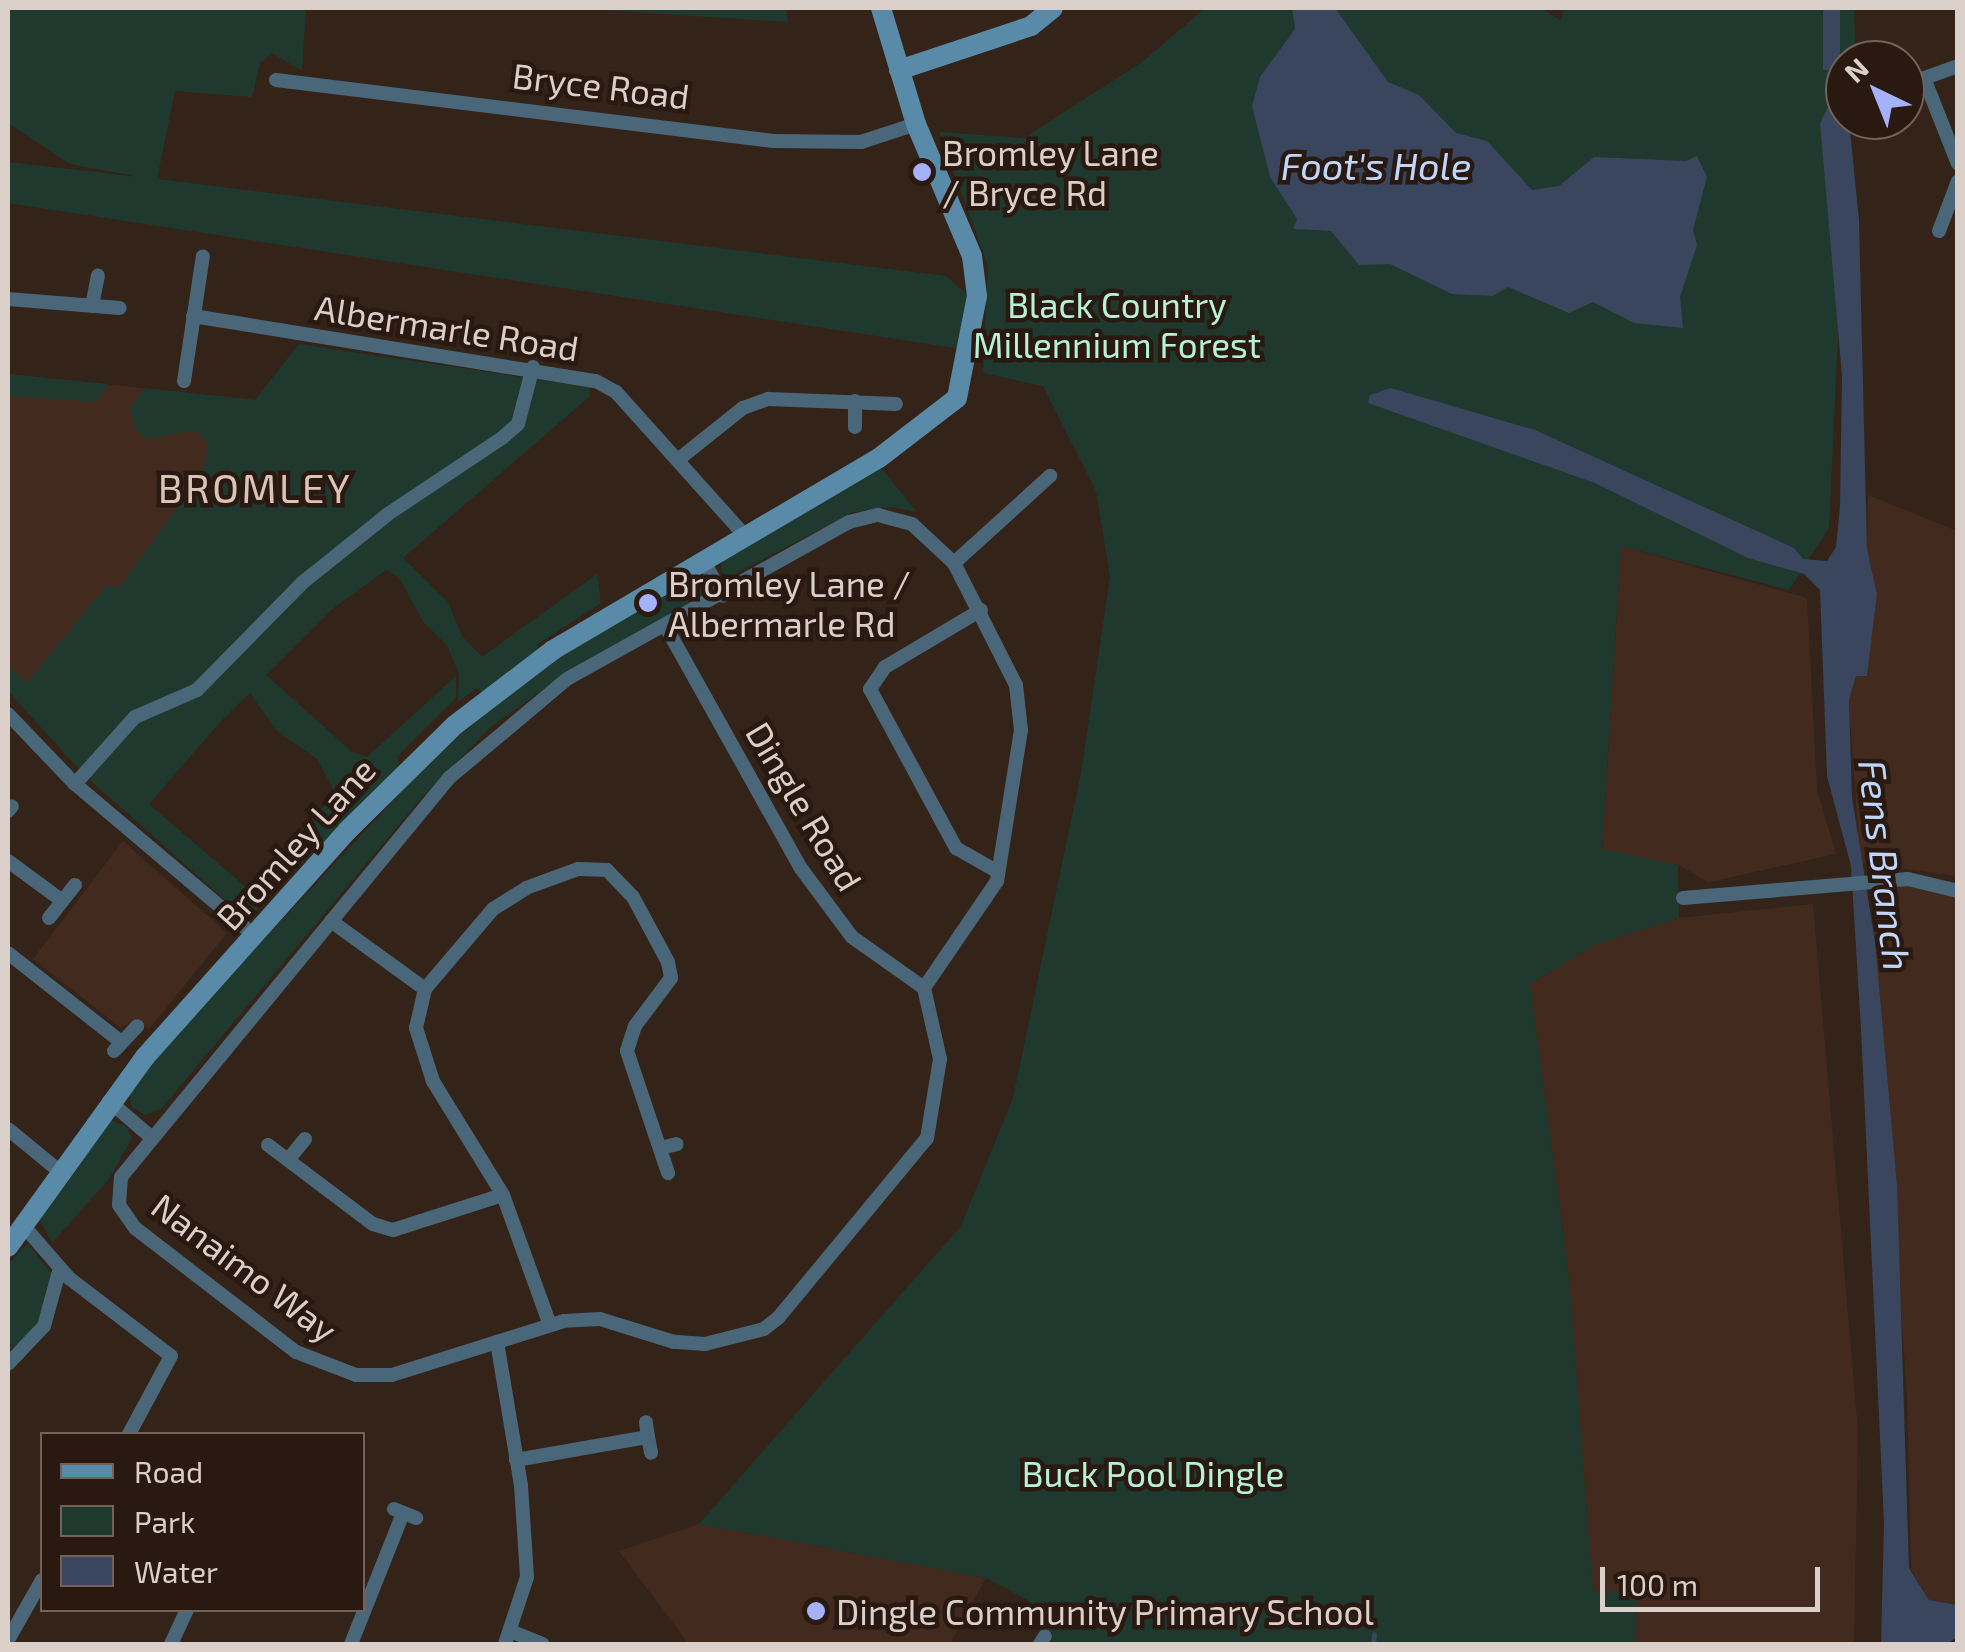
<!DOCTYPE html>
<style>
body{margin:0}
#map{position:relative;width:1965px;height:1652px;overflow:hidden;background:#342319;font-family:"Exo 2",sans-serif}
div>[style]{position:absolute}
[style*='--x']{left:calc(var(--x)*1px);top:calc(var(--y)*1px);width:calc(var(--w)*1px);rotate:calc(var(--a)*1deg)}
.built>*{inset:0;background:#422b1e}
.green>*{inset:0;background:#1f392e}
.water>*{inset:0;background:#39465d;transform-origin:0 0}
.stream>*{height:5px;margin:-2.5px;padding:0 2.5px;transform-origin:2.5px;border-radius:2.5px;background:#39465d}
.street>*{height:14px;margin:-7px;padding:0 7px;transform-origin:7px;border-radius:7px;background:#496779}
.secondary>*{height:20px;margin:-10px;padding:0 10px;transform-origin:10px;border-radius:10px;background:#598ba8}
.dots>*{width:28px;height:28px;translate:-50% -50%;box-sizing:border-box;border:5px solid #2a1910;border-radius:50%}
span{translate:-50% -50%;white-space:nowrap;text-align:center;line-height:1.15;-webkit-text-stroke:9px #2a1910;paint-order:stroke}
.street-label{font-size:35px;color:#dbcfc9}
.poi-label{font-size:35px;color:#dbcfc9}
.left{translate:0 -50%;text-align:left}
.park-label{font-size:35px;color:#b6f2d7}
.water-label{font-size:38px;color:#c0d7fd;font-style:italic}
.quarter-label{font-size:40px;color:#dac3b7;letter-spacing:2.5px}
.frame{position:absolute;inset:0;border:10px solid #dbcfc9;pointer-events:none}
.legend{position:absolute;left:40px;top:1432px;width:325px;height:180px;box-sizing:border-box;background:#2a1910;border:2px solid #71625a;margin:0;padding:12px 18px;list-style:none;font-size:30px;color:#dbcfc9}
.legend li{display:flex;align-items:center;gap:20px;height:50px}
.legend b{width:50px;border:2px solid #71625a}
.north{position:absolute;left:1825px;top:40px;width:100px;height:100px;box-sizing:border-box;background:#2a1910;border:2px solid #71625a;border-radius:50%;rotate:317deg;font-size:28px;font-weight:700;line-height:40px;text-align:center;color:#dbcfc9}
.north::after{content:'';display:block;margin:auto;width:35px;height:45px;background:#a6b1fc;clip-path:polygon(50% 0,100% 100%,50% 72%,0 100%)}
.scale{position:absolute;left:1600px;top:1567px;width:220px;height:45px;box-sizing:border-box;border:5px solid #dbcfc9;border-top:0;padding-left:12px;font-size:30px;line-height:35px;white-space:nowrap;color:#dbcfc9;-webkit-text-stroke:8px #2a1910;paint-order:stroke}
</style>
<div id="map">
<div class="built">
<i style="clip-path:polygon(8px 374px,255px 400px,29px 713px,8px 691px)"></i>
<i style="clip-path:polygon(1868px 495px,1957px 531px,1957px 876px,1860px 863px,1849px 700px,1856px 676px,1867px 675px,1877px 594px,1867px 549px)"></i>
<i style="clip-path:polygon(1621px 546px,1807px 598px,1817px 790px,1836px 854px,1709px 882px,1678px 865px,1602px 850px)"></i>
<i style="clip-path:polygon(123px 841px,227px 933px,149px 1029px,133px 1020px,121px 1028px,33px 959px)"></i>
<i style="clip-path:polygon(1871px 882px,1914px 882px,1957px 893px,1957px 1606px,1929px 1600px,1911px 1569px,1907px 1396px)"></i>
<i style="clip-path:polygon(1813px 904px,1858px 1431px,1854px 1644px,1636px 1644px,1637px 1594px,1593px 1592px,1569px 1277px,1530px 984px,1596px 944px,1679px 918px)"></i>
<i style="clip-path:polygon(699px 1524px,986px 1578px,950px 1644px,689px 1644px,619px 1551px)"></i>
</div>
<div class="green">
<i style="clip-path:polygon(8px 8px,306px 8px,302px 71px,272px 53px,260px 63px,252px 97px,175px 91px,157px 179px,946px 276px,968px 295px,961px 349px,8px 203px,8px 162px,139px 177px,70px 164px,8px 123px)"></i>
<i style="clip-path:polygon(571px 8px,786px 8px,788px 22px)"></i>
<i style="clip-path:polygon(1205px 8px,1541px 8px,1560px 20px,1565px 8px,1854px 8px,1856px 60px,1845px 60px,1848px 120px,1829px 528px,1789px 590px,1621px 546px,1602px 849px,1678px 865px,1679px 918px,1596px 944px,1530px 984px,1569px 1277px,1593px 1591px,1637px 1593px,1636px 1644px,1054px 1644px,1028px 1600px,986px 1578px,699px 1524px,961px 1226px,1013px 1098px,1081px 773px,1110px 577px,1096px 491px,1043px 386px,983px 373px,988px 266px,939px 132px,1024px 138px,1142px 62px)"></i>
<i style="clip-path:polygon(299px 344px,589px 387px,590px 396px,403px 558px,448px 602px,462px 636px,482px 657px,597px 574px,601px 603px,538px 644px,536px 653px,484px 695px,477px 688px,458px 702px,459px 674px,447px 645px,424px 623px,399px 578px,386px 570px,331px 610px,266px 675px,351px 751px,367px 757px,456px 676px,456px 698px,397px 757px,400px 768px,277px 888px,251px 885px,336px 793px,317px 759px,276px 730px,250px 693px,222px 720px,149px 804px,249px 890px,275px 891px,247px 919px,85px 776px,8px 691px,8px 666px,27px 683px,106px 586px,119px 588px,203px 472px,208px 444px,197px 430px,146px 439px,135px 428px,130px 408px,145px 388px,255px 400px)"></i>
<i style="clip-path:polygon(8px 374px,108px 384px,97px 402px,8px 396px)"></i>
<i style="clip-path:polygon(881px 468px,917px 512px,892px 507px,853px 512px,729px 577px,721px 572px,722px 561px)"></i>
<i style="clip-path:polygon(695px 578px,705px 585px,704px 595px,565px 674px,492px 726px,422px 797px,161px 1109px,145px 1115px,132px 1107px,128px 1092px,199px 1009px,435px 756px,546px 664px)"></i>
<i style="clip-path:polygon(110px 1120px,126px 1126px,132px 1138px,109px 1179px,52px 1243px,38px 1217px)"></i>
<i style="clip-path:polygon(28px 1243px,51px 1273px,45px 1308px,30px 1334px,8px 1351px,8px 1265px)"></i>
</div>
<div class="water">
<i style="clip-path:polygon(1292px 8px,1335px 8px,1388px 82px,1419px 95px,1456px 133px,1487px 141px,1532px 190px,1559px 186px,1594px 157px,1686px 161px,1697px 156px,1707px 177px,1693px 230px,1697px 245px,1680px 297px,1683px 328px,1634px 323px,1593px 302px,1569px 313px,1508px 287px,1493px 296px,1452px 294px,1390px 264px,1359px 265px,1331px 231px,1293px 229px,1297px 219px,1270px 177px,1252px 106px,1260px 77px,1295px 29px)"></i>
<i style="left:1823px;top:8px;width:17px;height:62px"></i>
<i style="clip-path:polygon(1834px 95px,1844px 95px,1849px 120px,1859px 220px,1867px 549px,1877px 594px,1867px 676px,1856px 676px,1849px 700px,1852px 797px,1875px 942px,1897px 1185px,1909px 1568px,1929px 1600px,1957px 1605px,1957px 1637px,1947px 1644px,1881px 1644px,1884px 1523px,1861px 1029px,1851px 866px,1827px 776px,1820px 590px,1804px 574px,1748px 558px,1595px 483px,1368px 403px,1370px 395px,1391px 388px,1535px 430px,1794px 548px,1803px 559px,1827px 561px,1836px 547px,1840px 506px,1842px 376px,1820px 123px)"></i>
</div>
<div class="stream">
<i style="--x:1373;--y:1644;--w:10;--a:-84"></i>
</div>
<div class="street">
<i style="--x:1924;--y:78;--w:92;--a:68.4"></i>
<i style="--x:276;--y:80;--w:501;--a:7"></i>
<i style="--x:773;--y:141;--w:88;--a:0.7"></i>
<i style="--x:861;--y:142;--w:58;--a:-18.1"></i>
<i style="--x:1905;--y:85;--w:56;--a:-19.7"></i>
<i style="--x:1939;--y:231;--w:53;--a:-69.2"></i>
<i style="--x:8;--y:299;--w:112;--a:4.6"></i>
<i style="--x:92;--y:306;--w:31;--a:-79"></i>
<i style="--x:193;--y:316;--w:408;--a:9.2"></i>
<i style="--x:596;--y:381;--w:23;--a:29"></i>
<i style="--x:616;--y:392;--w:193;--a:48.1"></i>
<i style="--x:184;--y:381;--w:126;--a:-81.4"></i>
<i style="--x:855;--y:401;--w:26;--a:90"></i>
<i style="--x:679;--y:459;--w:82;--a:-38.6"></i>
<i style="--x:743;--y:408;--w:27;--a:-20"></i>
<i style="--x:768;--y:399;--w:128;--a:2.2"></i>
<i style="--x:878;--y:515;--w:35;--a:15"></i>
<i style="--x:912;--y:524;--w:57;--a:42.9"></i>
<i style="--x:954;--y:563;--w:137;--a:63.1"></i>
<i style="--x:1016;--y:685;--w:45;--a:83.7"></i>
<i style="--x:1021;--y:730;--w:153;--a:99"></i>
<i style="--x:997;--y:881;--w:130;--a:124.3"></i>
<i style="--x:924;--y:988;--w:73;--a:77.3"></i>
<i style="--x:940;--y:1059;--w:80;--a:99.3"></i>
<i style="--x:927;--y:1138;--w:234;--a:129.6"></i>
<i style="--x:778;--y:1318;--w:18;--a:142"></i>
<i style="--x:764;--y:1329;--w:61;--a:165.7"></i>
<i style="--x:705;--y:1344;--w:31;--a:-176"></i>
<i style="--x:674;--y:1342;--w:77;--a:-162.7"></i>
<i style="--x:600;--y:1319;--w:36;--a:177"></i>
<i style="--x:564;--y:1321;--w:180;--a:162.6"></i>
<i style="--x:392;--y:1375;--w:36;--a:180"></i>
<i style="--x:356;--y:1375;--w:64;--a:-159"></i>
<i style="--x:296;--y:1352;--w:203;--a:-142.4"></i>
<i style="--x:135;--y:1228;--w:28;--a:-125"></i>
<i style="--x:119;--y:1205;--w:28;--a:-86"></i>
<i style="--x:121;--y:1177;--w:517;--a:-50.58"></i>
<i style="--x:449;--y:778;--w:154;--a:-40"></i>
<i style="--x:567;--y:679;--w:323;--a:-29.1"></i>
<i style="--x:849;--y:522;--w:30;--a:-14"></i>
<i style="--x:703;--y:560;--w:41;--a:60.9"></i>
<i style="--x:954;--y:563;--w:130;--a:-42.2"></i>
<i style="--x:981;--y:610;--w:112;--a:149.3"></i>
<i style="--x:885;--y:667;--w:27;--a:124"></i>
<i style="--x:870;--y:689;--w:181;--a:61.6"></i>
<i style="--x:956;--y:848;--w:48;--a:29.7"></i>
<i style="--x:666;--y:627;--w:275;--a:60.8"></i>
<i style="--x:800;--y:867;--w:87;--a:53.4"></i>
<i style="--x:852;--y:937;--w:88;--a:35.3"></i>
<i style="--x:8;--y:714;--w:97;--a:46.3"></i>
<i style="--x:75;--y:784;--w:236;--a:40.2"></i>
<i style="--x:75;--y:784;--w:90;--a:-48.2"></i>
<i style="--x:135;--y:717;--w:68;--a:-23.5"></i>
<i style="--x:197;--y:690;--w:150;--a:-45.5"></i>
<i style="--x:302;--y:583;--w:110;--a:-38.7"></i>
<i style="--x:388;--y:514;--w:137;--a:-33.7"></i>
<i style="--x:502;--y:438;--w:21;--a:-41"></i>
<i style="--x:518;--y:424;--w:59;--a:-75.3"></i>
<i style="--x:8;--y:811;--w:6;--a:-51"></i>
<i style="--x:8;--y:861;--w:64;--a:36.2"></i>
<i style="--x:1683;--y:898;--w:226;--a:-4.8"></i>
<i style="--x:1908;--y:879;--w:51;--a:13.5"></i>
<i style="--x:49;--y:918;--w:42;--a:-51.8"></i>
<i style="--x:331;--y:921;--w:116;--a:35.9"></i>
<i style="--x:8;--y:953;--w:142;--a:38.2"></i>
<i style="--x:114;--y:1051;--w:34;--a:-47"></i>
<i style="--x:109;--y:1101;--w:57;--a:40.7"></i>
<i style="--x:8;--y:1129;--w:65;--a:39.4"></i>
<i style="--x:268;--y:1145;--w:131;--a:37"></i>
<i style="--x:373;--y:1224;--w:21;--a:17"></i>
<i style="--x:393;--y:1230;--w:115;--a:-17.7"></i>
<i style="--x:660;--y:1148;--w:17;--a:-13"></i>
<i style="--x:288;--y:1160;--w:27;--a:-51"></i>
<i style="--x:22;--y:1224;--w:72;--a:49"></i>
<i style="--x:69;--y:1278;--w:128;--a:37.4"></i>
<i style="--x:171;--y:1356;--w:89;--a:118.3"></i>
<i style="--x:550;--y:1325;--w:138;--a:-109.9"></i>
<i style="--x:503;--y:1195;--w:134;--a:-121.6"></i>
<i style="--x:433;--y:1081;--w:56;--a:-107.8"></i>
<i style="--x:416;--y:1028;--w:40;--a:-77"></i>
<i style="--x:425;--y:989;--w:105;--a:-49.6"></i>
<i style="--x:493;--y:909;--w:39;--a:-32"></i>
<i style="--x:526;--y:888;--w:55;--a:-20.1"></i>
<i style="--x:578;--y:869;--w:29;--a:2"></i>
<i style="--x:607;--y:870;--w:37;--a:46"></i>
<i style="--x:633;--y:897;--w:74;--a:61.7"></i>
<i style="--x:668;--y:962;--w:16;--a:79"></i>
<i style="--x:671;--y:978;--w:60;--a:126.9"></i>
<i style="--x:635;--y:1026;--w:26;--a:108"></i>
<i style="--x:627;--y:1051;--w:129;--a:71.4"></i>
<i style="--x:497;--y:1342;--w:146;--a:80.5"></i>
<i style="--x:521;--y:1486;--w:91;--a:86.2"></i>
<i style="--x:527;--y:1577;--w:71;--a:108.2"></i>
<i style="--x:8;--y:1364;--w:52;--a:-46.5"></i>
<i style="--x:44;--y:1326;--w:60;--a:-74.6"></i>
<i style="--x:648;--y:1437;--w:16;--a:79"></i>
<i style="--x:516;--y:1460;--w:134;--a:-9.9"></i>
<i style="--x:648;--y:1437;--w:15;--a:-98"></i>
<i style="--x:394;--y:1509;--w:24;--a:22"></i>
<i style="--x:510;--y:1631;--w:35;--a:22"></i>
<i style="--x:8;--y:1640;--w:69;--a:-60.5"></i>
<i style="--x:171;--y:1644;--w:38;--a:-65"></i>
<i style="--x:351;--y:1644;--w:141;--a:-68.3"></i>
<i style="--x:1040;--y:1644;--w:9;--a:-58"></i>
</div>
<div class="secondary">
<i style="--x:899;--y:70;--w:139;--a:-18.4"></i>
<i style="--x:1031;--y:26;--w:28;--a:-39"></i>
<i style="--x:8;--y:1247;--w:234;--a:-54.2"></i>
<i style="--x:145;--y:1057;--w:303;--a:-48.2"></i>
<i style="--x:347;--y:831;--w:151;--a:-44.5"></i>
<i style="--x:455;--y:725;--w:123;--a:-37.4"></i>
<i style="--x:553;--y:650;--w:378;--a:-30.5"></i>
<i style="--x:879;--y:458;--w:98;--a:-37.6"></i>
<i style="--x:957;--y:398;--w:104;--a:-78.9"></i>
<i style="--x:977;--y:296;--w:40;--a:-97.1"></i>
<i style="--x:972;--y:256;--w:143;--a:-113"></i>
<i style="--x:916;--y:124;--w:121;--a:-106.8"></i>
</div>
<div class="dots">
<i style="left:922px;top:172px;background:#a6b1fc"></i>
<i style="left:648px;top:603px;background:#a6b1fc"></i>
<i style="left:816px;top:1611px;background:#a6b1fc"></i>
</div>
<div class="street-label">
<span style="left:601px;top:85px;rotate:7deg">Bryce Road</span>
<span style="left:447px;top:327px;rotate:9deg">Albermarle Road</span>
<span style="left:805px;top:806px;rotate:59deg">Dingle Road</span>
<span style="left:295px;top:843px;rotate:-48deg">Bromley Lane</span>
<span style="left:245px;top:1267px;rotate:37deg">Nanaimo Way</span>
</div>
<div class="poi-label">
<span class="left" style="left:942px;top:172px">Bromley Lane<br>/ Bryce Rd</span>
<span class="left" style="left:668px;top:603px">Bromley Lane /<br>Albermarle Rd</span>
<span class="left" style="left:836px;top:1611px">Dingle Community Primary School</span>
</div>
<div class="park-label">
<span style="left:1117px;top:324px">Black Country<br>Millennium Forest</span>
<span style="left:1153px;top:1473px">Buck Pool Dingle</span>
</div>
<div class="water-label">
<span style="left:1376px;top:166px">Foot's Hole</span>
<span style="left:1885px;top:865px;rotate:83deg">Fens Branch</span>
</div>
<div class="quarter-label">
<span style="left:255px;top:487px">BROMLEY</span>
</div>
<div class="frame"></div>
<ul class="legend">
<li><b style="height:12px;background:#598ba8"></b>Road</li>
<li><b style="height:28px;background:#1f392e"></b>Park</li>
<li><b style="height:28px;background:#39465d"></b>Water</li>
</ul>
<div class="north">N</div>
<div class="scale">100 m</div>
</div>
